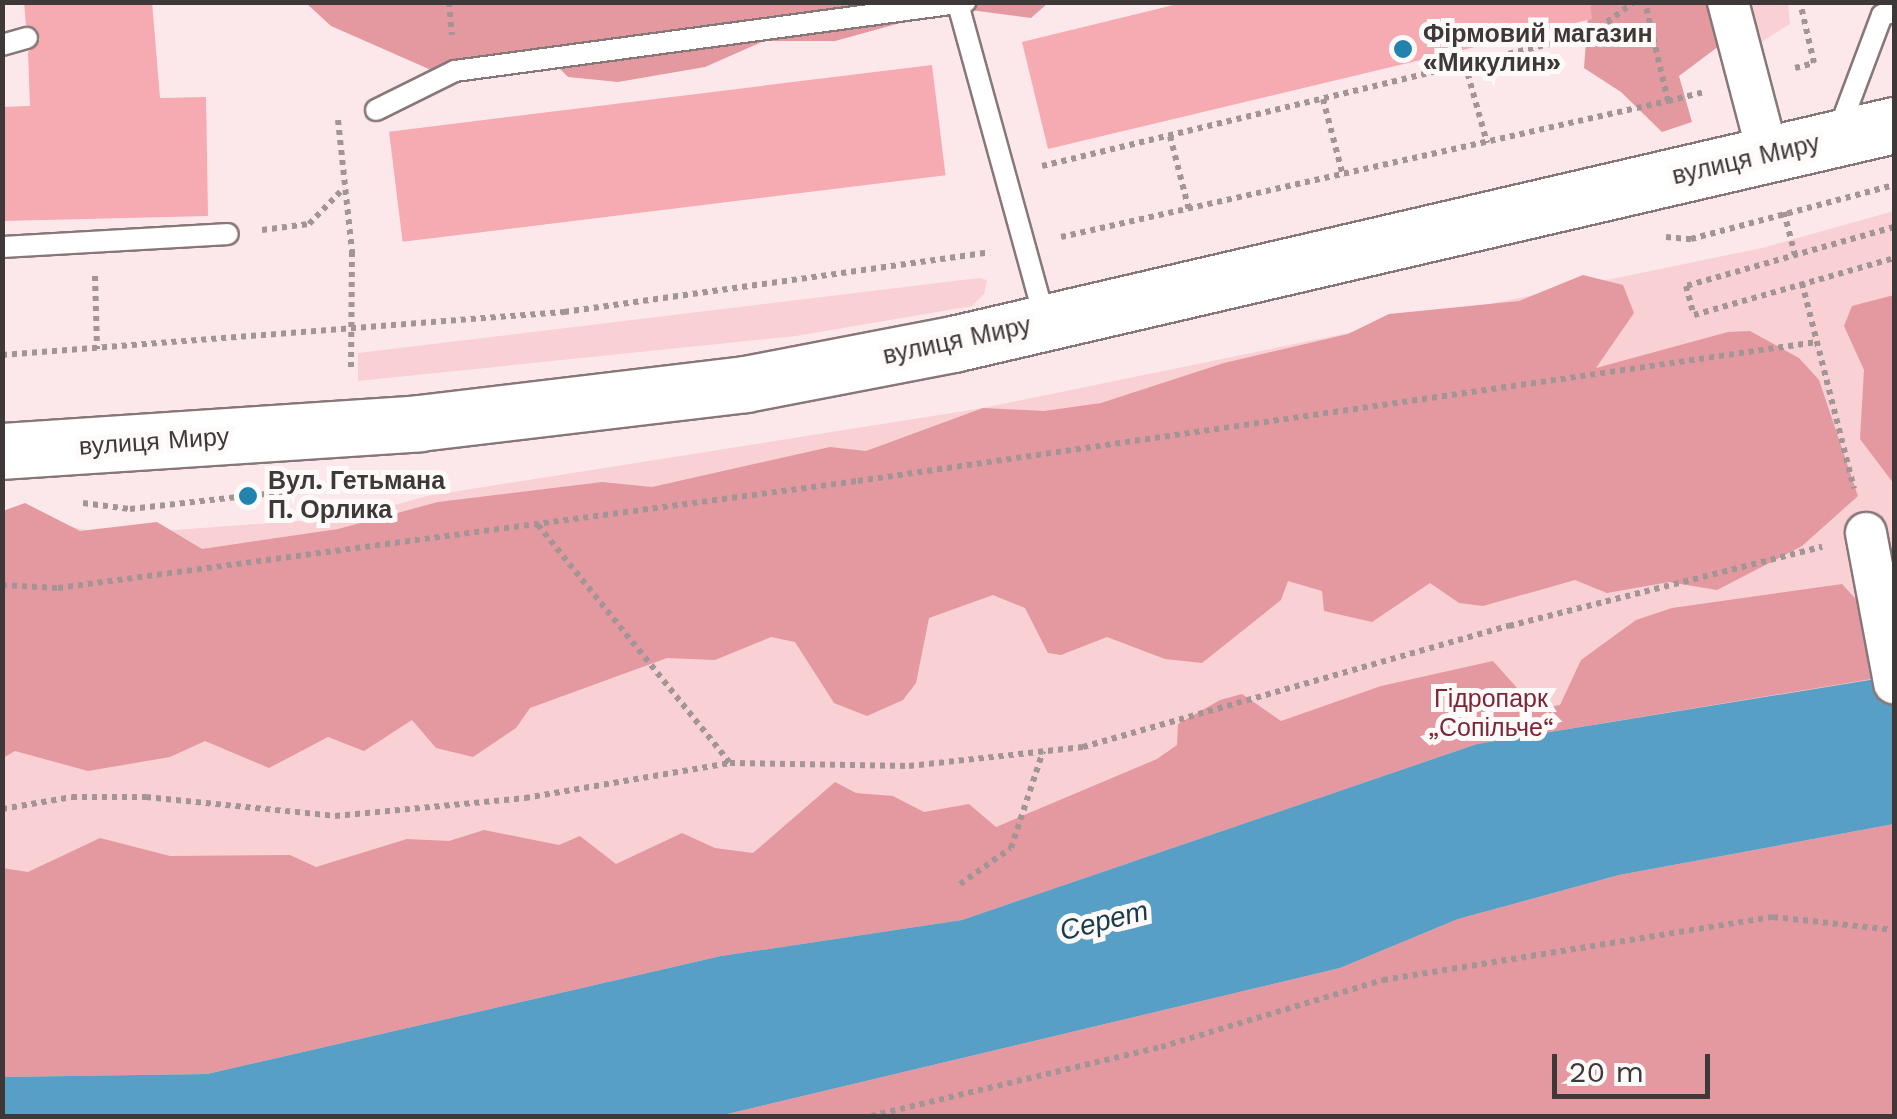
<!DOCTYPE html>
<meta charset="utf-8">
<style>
body{margin:0}
#map{position:relative;width:1897px;height:1119px;overflow:hidden;background:#fce8ea;font-family:"Work Sans",sans-serif}
div>[style]{position:absolute}
[style*='--x']{left:calc(var(--x)*1px);top:calc(var(--y)*1px);width:calc(var(--w)*1px);rotate:calc(var(--a)*1deg)}
.green>*{inset:0;background:#f9d0d3}
.forest>*{inset:0;background:#e499a1}
.water>*{inset:0;background:#589fc5}
.building>*{inset:0;background:#f6aab1;transform-origin:0 0}
.path>*{height:6px;margin-top:-3px;transform-origin:0;background:repeating-linear-gradient(90deg,#a39596 0 5px,transparent 0 10px)}
.roads{filter:drop-shadow(2px 0 #887778) drop-shadow(-2px 0 #887778) drop-shadow(0 2px #887778) drop-shadow(0 -2px #887778)}
.lane>*{height:20px;margin:-10px;padding:0 10px;transform-origin:10px;border-radius:10px;background:#fff}
.street>*{height:40px;margin:-20px;padding:0 20px;transform-origin:20px;border-radius:20px;background:#fff}
.secondary>*{height:55px;margin:-27.5px;padding:0 27.5px;transform-origin:27.5px;border-radius:27.5px;background:#fff}
.dots>*{width:28px;height:28px;translate:-50% -50%;box-sizing:border-box;border:5px solid #fefafa;border-radius:50%}
span{translate:-50% -50%;white-space:nowrap;text-align:center;line-height:1.15;-webkit-text-stroke:10px #fefafa;paint-order:stroke}
.poi-label{font-size:25px;color:#3f3838;font-weight:700}
.left{translate:0 -50%;text-align:left}
.street-label{font-size:25px;color:#3f3838}
.park-label{font-size:25px;color:#7d2537}
.water-label{font-size:28px;color:#1a3b4b;font-style:italic}
.frame{position:absolute;inset:0;border:5px solid #3f3838;pointer-events:none}
.scale{position:absolute;left:1552px;top:1054px;width:158px;height:45px;box-sizing:border-box;border:5px solid #3f3838;border-top:0;padding-left:12px;font-size:30px;line-height:35px;white-space:nowrap;color:#3f3838;-webkit-text-stroke:8px #fefafa;paint-order:stroke}
</style>
<div id="map">
<div class="green">
<i style="clip-path:polygon(1749px 3px,1788px 3px,1790px 24px,1760px 43px)"></i>
<i style="clip-path:polygon(1894px 211px,1894px 1116px,3px 1116px,3px 520px,46px 521px,107px 535px,352px 517px,427px 496px,983px 408px,1762px 248px)"></i>
<i style="clip-path:polygon(979px 278px,987px 280px,984px 294px,972px 306px,796px 336px,358px 381px,358px 353px)"></i>
</div>
<div class="forest">
<i style="clip-path:polygon(306px 3px,1048px 3px,1031px 18px,955px 8px,835px 41px,764px 41px,705px 67px,618px 82px,568px 77px,545px 54px,447px 77px,331px 26px)"></i>
<i style="clip-path:polygon(1589px 3px,1748px 3px,1719px 46px,1679px 76px,1692px 122px,1662px 132px,1621px 92px,1584px 68px)"></i>
<i style="clip-path:polygon(1583px 275px,1623px 285px,1634px 313px,1596px 368px,1728px 332px,1750px 331px,1799px 358px,1819px 380px,1858px 496px,1802px 546px,1717px 590px,1669px 582px,1607px 593px,1575px 580px,1483px 606px,1459px 603px,1430px 583px,1372px 622px,1324px 611px,1322px 591px,1288px 581px,1281px 600px,1202px 663px,1165px 659px,1107px 637px,1061px 655px,1048px 653px,1025px 608px,993px 595px,929px 618px,916px 683px,903px 700px,867px 716px,834px 703px,795px 642px,771px 637px,715px 660px,667px 658px,530px 708px,516px 728px,473px 757px,436px 748px,412px 720px,364px 751px,328px 737px,269px 768px,205px 741px,170px 757px,88px 771px,15px 751px,3px 758px,3px 511px,25px 503px,80px 531px,157px 522px,202px 549px,338px 529px,438px 502px,602px 482px,652px 487px,830px 447px,866px 451px,983px 408px,1044px 411px,1101px 403px,1224px 363px,1348px 334px,1389px 314px,1519px 301px)"></i>
<i style="clip-path:polygon(1894px 295px,1894px 484px,1860px 439px,1864px 370px,1844px 326px,1852px 306px)"></i>
<i style="clip-path:polygon(1842px 584px,1874px 619px,1884px 677px,1477px 744px,962px 920px,721px 956px,207px 1074px,3px 1077px,2px 868px,28px 872px,100px 838px,170px 856px,290px 855px,316px 867px,407px 839px,449px 841px,484px 830px,559px 845px,580px 836px,616px 864px,682px 833px,715px 848px,753px 853px,835px 782px,856px 793px,893px 796px,924px 812px,969px 804px,996px 827px,1157px 759px,1177px 745px,1178px 724px,1220px 700px,1242px 694px,1281px 721px,1381px 686px,1493px 661px,1518px 689px,1548px 707px,1560px 705px,1581px 660px,1636px 620px,1672px 608px)"></i>
<i style="clip-path:polygon(1894px 824px,1894px 1116px,719px 1116px,1340px 968px,1458px 919px,1619px 875px)"></i>
</div>
<div class="water">
<i style="clip-path:polygon(1894px 676px,1894px 824px,1619px 875px,1458px 919px,1340px 968px,719px 1116px,3px 1116px,2px 1077px,207px 1074px,721px 956px,962px 920px,1477px 744px)"></i>
</div>
<div class="building">
<i style="clip-path:polygon(24px 2px,152px 2px,160px 98px,206px 97px,208px 216px,2px 221px,2px 107px,30px 106px,28px 52px,40px 40px,37px 29px,26px 25px)"></i>
<i style="clip-path:polygon(1186px 2px,1590px 2px,1592px 19px,1048px 149px,1022px 42px)"></i>
<i style="left:932px;top:65px;width:111px;height:547px;rotate:83deg"></i>
</div>
<div class="path">
<i style="--x:449;--y:2;--w:33;--a:85"></i>
<i style="--x:1465;--y:64;--w:82;--a:74.4"></i>
<i style="--x:1795;--y:68;--w:20;--a:-15"></i>
<i style="--x:1814;--y:63;--w:63;--a:-102.9"></i>
<i style="--x:1323;--y:99;--w:80;--a:75.4"></i>
<i style="--x:1668;--y:101;--w:38;--a:-14"></i>
<i style="--x:338;--y:120;--w:133;--a:83.9"></i>
<i style="--x:352;--y:252;--w:120;--a:90.5"></i>
<i style="--x:1170;--y:136;--w:76;--a:75.6"></i>
<i style="--x:1042;--y:166;--w:565;--a:-13.52"></i>
<i style="--x:1591;--y:34;--w:54;--a:-36.7"></i>
<i style="--x:1784;--y:212;--w:44;--a:75.7"></i>
<i style="--x:1894;--y:227;--w:216;--a:164.2"></i>
<i style="--x:1686;--y:286;--w:30;--a:75"></i>
<i style="--x:1694;--y:315;--w:208;--a:-15.9"></i>
<i style="--x:262;--y:230;--w:47;--a:-7.3"></i>
<i style="--x:309;--y:224;--w:50;--a:-45.8"></i>
<i style="--x:1061;--y:237;--w:622;--a:-12.63"></i>
<i style="--x:1668;--y:101;--w:102;--a:-103.1"></i>
<i style="--x:1666;--y:237;--w:25;--a:5"></i>
<i style="--x:1691;--y:239;--w:210;--a:-14.9"></i>
<i style="--x:95;--y:276;--w:73;--a:88.4"></i>
<i style="--x:1802;--y:283;--w:212;--a:75.8"></i>
<i style="--x:2;--y:355;--w:564;--a:-4.38"></i>
<i style="--x:564;--y:312;--w:430;--a:-8"></i>
<i style="--x:83;--y:503;--w:47;--a:7.3"></i>
<i style="--x:130;--y:509;--w:190;--a:-6.3"></i>
<i style="--x:538;--y:525;--w:306;--a:51.1"></i>
<i style="--x:2;--y:585;--w:56;--a:3.1"></i>
<i style="--x:58;--y:588;--w:807;--a:-7.62"></i>
<i style="--x:858;--y:481;--w:969;--a:-8.25"></i>
<i style="--x:2;--y:809;--w:71;--a:-9.7"></i>
<i style="--x:72;--y:797;--w:74;--a:0"></i>
<i style="--x:146;--y:797;--w:190;--a:5.7"></i>
<i style="--x:335;--y:816;--w:191;--a:-5.4"></i>
<i style="--x:525;--y:798;--w:208;--a:-9.7"></i>
<i style="--x:730;--y:763;--w:179;--a:1"></i>
<i style="--x:909;--y:766;--w:175;--a:-6.2"></i>
<i style="--x:1083;--y:747;--w:443;--a:-15.9"></i>
<i style="--x:1509;--y:626;--w:323;--a:-14.2"></i>
<i style="--x:960;--y:884;--w:62;--a:-35.2"></i>
<i style="--x:1011;--y:848;--w:102;--a:-71.7"></i>
<i style="--x:871;--y:1116;--w:298;--a:-13.4"></i>
<i style="--x:1161;--y:1047;--w:232;--a:-16.8"></i>
<i style="--x:1383;--y:980;--w:395;--a:-9.2"></i>
<i style="--x:1773;--y:917;--w:122;--a:6.1"></i>
</div>
<div class="roads">
<div class="lane">
<i style="--x:958;--y:4;--w:328;--a:74.6"></i>
<i style="--x:2;--y:45;--w:26;--a:-16"></i>
<i style="--x:376;--y:110;--w:88;--a:-26.3"></i>
<i style="--x:455;--y:71;--w:515;--a:-7.7"></i>
<i style="--x:1838;--y:132;--w:125;--a:-69.4"></i>
<i style="--x:1882;--y:15;--w:12;--a:-14"></i>
<i style="--x:2;--y:247;--w:226;--a:-3.3"></i>
</div>
<div class="street">
<i style="--x:1728;--y:2;--w:158;--a:75.3"></i>
<i style="--x:1866;--y:533;--w:153;--a:79.4"></i>
</div>
<div class="secondary">
<i style="--x:2;--y:451;--w:418;--a:-3.8"></i>
<i style="--x:419;--y:423;--w:328;--a:-6.8"></i>
<i style="--x:745;--y:384;--w:212;--a:-10.9"></i>
<i style="--x:953;--y:344;--w:966;--a:-13.1"></i>
</div>
</div>
<div class="dots">
<i style="left:1403px;top:49px;background:#2383af"></i>
<i style="left:248px;top:496px;background:#2383af"></i>
</div>
<div class="poi-label">
<span class="left" style="left:1423px;top:49px">Фірмовий магазин<br>«Микулин»</span>
<span class="left" style="left:268px;top:496px">Вул. Гетьмана<br>П. Орлика</span>
</div>
<div class="street-label">
<span style="left:1746px;top:160px;rotate:-13deg">вулиця Миру</span>
<span style="left:957px;top:341px;rotate:-12deg">вулиця Миру</span>
<span style="left:154px;top:442px;rotate:-4deg">вулиця Миру</span>
</div>
<div class="park-label">
<span style="left:1491px;top:714px">Гідропарк<br>„Сопільче“</span>
</div>
<div class="water-label">
<span style="left:1104px;top:921px;rotate:-14deg">Серет</span>
</div>
<div class="frame"></div>
<div class="scale">20 m</div>
</div>
